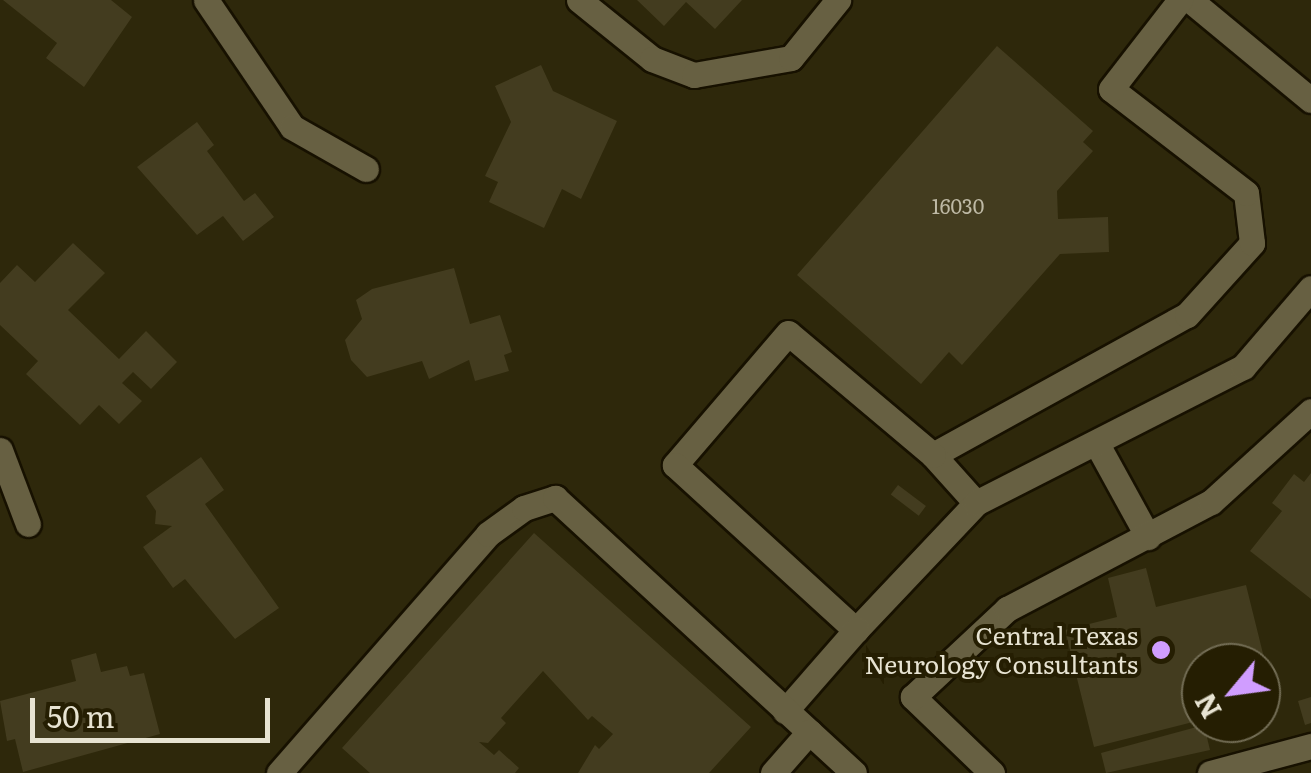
<!DOCTYPE html>
<style>
body{margin:0}
#map{position:relative;width:1311px;height:773px;overflow:hidden;background:#2e280b;font-family:Literata,serif}
div>[style]{position:absolute}
[style*='--x']{left:calc(var(--x)*1px);top:calc(var(--y)*1px);width:calc(var(--w)*1px);rotate:calc(var(--a)*1deg)}
.building>*{inset:0;background:#433c1f;transform-origin:0 0}
.roads{filter:drop-shadow(2px 0 #171100) drop-shadow(-2px 0 #171100) drop-shadow(0 2px #171100) drop-shadow(0 -2px #171100)}
.minor>*{height:25px;margin:-12.5px;padding:0 12.5px;transform-origin:12.5px;border-radius:12.5px;background:#676042}
.dots>*{width:28px;height:28px;translate:-50% -50%;box-sizing:border-box;border:5px solid #251e02;border-radius:50%}
span{translate:-50% -50%;white-space:nowrap;text-align:center;line-height:1.15;-webkit-text-stroke:8px #251e02;paint-order:stroke}
.number-label{font-size:20px;color:#beb9a5}
.number-label span{-webkit-text-stroke-width:0}
.poi-label{font-size:25px;color:#e7e3d2}
.right{translate:-100% -50%;text-align:right}
.north{position:absolute;left:1181px;top:643px;width:100px;height:100px;box-sizing:border-box;background:#251e02;border:2px solid #736d55;border-radius:50%;rotate:241deg;font-size:28px;font-weight:700;line-height:40px;text-align:center;color:#e7e3d2}
.north::after{content:'';display:block;margin:auto;width:35px;height:45px;background:#d09dff;clip-path:polygon(50% 0,100% 100%,50% 72%,0 100%)}
.scale{position:absolute;left:30px;top:698px;width:240px;height:45px;box-sizing:border-box;border:5px solid #e7e3d2;border-top:0;padding-left:12px;font-size:30px;line-height:35px;white-space:nowrap;color:#e7e3d2;-webkit-text-stroke:8px #251e02;paint-order:stroke}
</style>
<div id="map">
<div class="building">
<i style="clip-path:polygon(3px 0,111px 0,132px 17px,84px 87px,46px 58px,57px 43px)"></i>
<i style="clip-path:polygon(637px 0,742px 0,715px 29px,686px 2px,664px 26px)"></i>
<i style="clip-path:polygon(997px 46px,1093px 131px,1083px 142px,1093px 151px,1057px 191px,1058px 219px,1108px 217px,1109px 252px,1060px 254px,962px 365px,949px 352px,921px 384px,797px 275px)"></i>
<i style="clip-path:polygon(541px 65px,553px 91px,617px 121px,581px 199px,562px 189px,544px 228px,489px 202px,498px 182px,485px 176px,511px 122px,495px 86px)"></i>
<i style="clip-path:polygon(197px 122px,214px 145px,207px 151px,244px 201px,255px 193px,274px 217px,243px 241px,223px 216px,197px 235px,137px 167px)"></i>
<i style="clip-path:polygon(73px 243px,105px 273px,68px 310px,119px 359px,146px 331px,177px 362px,151px 389px,133px 372px,122px 383px,142px 401px,119px 424px,99px 405px,80px 425px,26px 374px,38px 361px,0 325px,0 283px,17px 265px,35px 282px)"></i>
<i style="clip-path:polygon(454px 268px,470px 324px,500px 315px,512px 352px,504px 355px,509px 371px,475px 381px,469px 360px,429px 379px,422px 361px,367px 377px,351px 360px,345px 340px,362px 319px,356px 300px,372px 289px)"></i>
<i style="clip-path:polygon(201px 457px,224px 490px,205px 504px,279px 608px,235px 639px,185px 579px,173px 588px,143px 547px,172px 526px,155px 524px,156px 511px,146px 496px)"></i>
<i style="clip-path:polygon(1311px 473px,1311px 599px,1250px 551px,1282px 511px,1272px 503px,1294px 474px,1304px 482px)"></i>
<i style="left:898px;top:485px;width:35px;height:12px;rotate:37deg"></i>
<i style="clip-path:polygon(534px 533px,751px 727px,709px 773px,578px 773px,595px 745px,599px 749px,613px 734px,592px 716px,588px 720px,543px 671px,501px 718px,506px 723px,488px 743px,479px 742px,494px 755px,499px 750px,519px 768px,515px 773px,370px 773px,342px 748px)"></i>
<i style="clip-path:polygon(1146px 568px,1156px 607px,1246px 585px,1275px 702px,1261px 705px,1261px 663px,1201px 663px,1201px 720px,1094px 747px,1065px 630px,1117px 617px,1108px 578px)"></i>
<i style="clip-path:polygon(96px 653px,101px 672px,127px 666px,130px 676px,144px 673px,160px 734px,23px 772px,15px 739px,7px 741px,0 701px,76px 681px,71px 660px)"></i>
<i style="clip-path:polygon(1311px 697px,1311px 723px,1305px 725px,1298px 701px)"></i>
<i style="clip-path:polygon(1204px 725px,1210px 750px,1106px 773px,1101px 753px)"></i>
</div>
<div class="roads">
<div class="minor">
<i style="--x:206;--y:0;--w:153;--a:55.9"></i>
<i style="--x:292;--y:127;--w:85;--a:29.6"></i>
<i style="--x:579;--y:0;--w:94;--a:38.9"></i>
<i style="--x:652;--y:59;--w:45;--a:20.9"></i>
<i style="--x:694;--y:75;--w:98;--a:-9.9"></i>
<i style="--x:791;--y:58;--w:75;--a:-51"></i>
<i style="--x:1190;--y:0;--w:157;--a:39.6"></i>
<i style="--x:1098;--y:446;--w:104;--a:61.2"></i>
<i style="--x:0;--y:450;--w:79;--a:69.3"></i>
<i style="--x:933;--y:455;--w:290;--a:-28.9"></i>
<i style="--x:1187;--y:315;--w:97;--a:-47.9"></i>
<i style="--x:1252;--y:243;--w:50;--a:-96.8"></i>
<i style="--x:1246;--y:193;--w:170;--a:-142.4"></i>
<i style="--x:1111;--y:89;--w:113;--a:-52.2"></i>
<i style="--x:976;--y:503;--w:64;--a:-131.9"></i>
<i style="--x:933;--y:455;--w:189;--a:-139.9"></i>
<i style="--x:788;--y:333;--w:174;--a:130.6"></i>
<i style="--x:675;--y:465;--w:245;--a:42.4"></i>
<i style="--x:856;--y:630;--w:175;--a:-46.6"></i>
<i style="--x:976;--y:503;--w:300;--a:-27"></i>
<i style="--x:1243;--y:367;--w:104;--a:-49.3"></i>
<i style="--x:785;--y:711;--w:108;--a:-48.8"></i>
<i style="--x:279;--y:773;--w:317;--a:-48.8"></i>
<i style="--x:488;--y:534;--w:44;--a:-35.8"></i>
<i style="--x:524;--y:508;--w:33;--a:-18"></i>
<i style="--x:555;--y:498;--w:406;--a:42.6"></i>
<i style="--x:773;--y:773;--w:55;--a:-48.7"></i>
<i style="--x:992;--y:773;--w:110;--a:-136.1"></i>
<i style="--x:913;--y:697;--w:129;--a:-43.1"></i>
<i style="--x:1007;--y:609;--w:230;--a:-27.7"></i>
<i style="--x:1211;--y:502;--w:135;--a:-42.3"></i>
<i style="--x:1210;--y:773;--w:105;--a:-15"></i>
</div>
</div>
<div class="dots">
<i style="left:1161px;top:650px;background:#d09dff"></i>
</div>
<div class="number-label">
<span style="left:958px;top:205px">16030</span>
</div>
<div class="poi-label">
<span class="right" style="left:1138px;top:650px">Central Texas<br>Neurology Consultants</span>
</div>
<div class="north">N</div>
<div class="scale">50 m</div>
</div>
